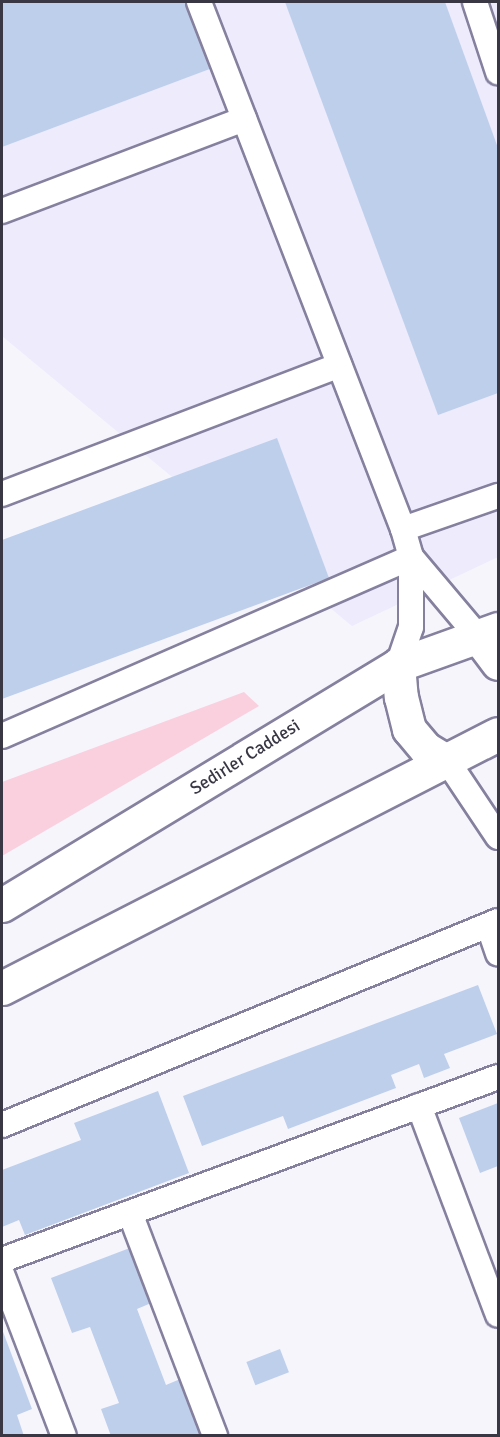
<!DOCTYPE html>
<style>
body{margin:0}
#map{position:relative;width:500px;height:1437px;overflow:hidden;background:#f6f5fc;font-family:Signika,sans-serif}
div>[style]{position:absolute}
[style*='--x']{left:calc(var(--x)*1px);top:calc(var(--y)*1px);width:calc(var(--w)*1px);rotate:calc(var(--a)*1deg)}
.built>*{inset:0;background:#edebfc}
.green>*{inset:0;background:#fad0df}
.building>*{inset:0;background:#becfec;transform-origin:0 0}
.roads{filter:drop-shadow(2px 0 #85809e) drop-shadow(-2px 0 #85809e) drop-shadow(0 2px #85809e) drop-shadow(0 -2px #85809e)}
.street>*{height:24px;margin:-12px;padding:0 12px;transform-origin:12px;border-radius:12px;background:#fff}
.secondary>*{height:33px;margin:-16.5px;padding:0 16.5px;transform-origin:16.5px;border-radius:16.5px;background:#fff}
span{translate:-50% -50%;white-space:nowrap;text-align:center;line-height:1.15;-webkit-text-stroke:4.5px #fff;paint-order:stroke}
.street-label{font-size:18px;color:#393744}
.frame{position:absolute;inset:0;border:3px solid #393744;pointer-events:none}
</style>
<div id="map">
<div class="built">
<i style="clip-path:polygon(2px 2px,498px 2px,498px 557px,352px 626px,2px 336px)"></i>
</div>
<div class="green">
<i style="clip-path:polygon(244px 692px,259px 706px,2px 856px,2px 782px)"></i>
</div>
<div class="building">
<i style="clip-path:polygon(2px 2px,191px 2px,215px 67px,2px 147px)"></i>
<i style="clip-path:polygon(285px 2px,445px 2px,498px 148px,498px 393px,438px 415px)"></i>
<i style="clip-path:polygon(277px 438px,329px 578px,2px 699px,2px 540px)"></i>
<i style="clip-path:polygon(478px 985px,497px 1034px,444px 1054px,450px 1068px,424px 1078px,419px 1064px,391px 1075px,396px 1088px,288px 1129px,283px 1116px,202px 1146px,183px 1096px)"></i>
<i style="clip-path:polygon(158px 1091px,189px 1173px,25px 1235px,19px 1220px,2px 1227px,2px 1170px,81px 1140px,74px 1123px)"></i>
<i style="clip-path:polygon(498px 1103px,498px 1166px,480px 1173px,459px 1118px)"></i>
<i style="clip-path:polygon(135px 1246px,156px 1301px,137px 1309px,166px 1385px,185px 1377px,208px 1436px,111px 1436px,101px 1409px,119px 1403px,90px 1327px,72px 1333px,51px 1278px)"></i>
<i style="clip-path:polygon(2px 1329px,32px 1409px,17px 1415px,24px 1436px,2px 1436px)"></i>
<i style="left:280px;top:1349px;width:25px;height:36px;rotate:69deg"></i>
</div>
<div class="roads">
<div class="street">
<i style="--x:199;--y:2;--w:565;--a:68.84"></i>
<i style="--x:403;--y:529;--w:29;--a:74"></i>
<i style="--x:411;--y:557;--w:70;--a:90"></i>
<i style="--x:411;--y:627;--w:40;--a:108.9"></i>
<i style="--x:475;--y:2;--w:74;--a:71.8"></i>
<i style="--x:2;--y:211;--w:259;--a:-20.8"></i>
<i style="--x:2;--y:494;--w:361;--a:-20.9"></i>
<i style="--x:403;--y:529;--w:101;--a:-19.2"></i>
<i style="--x:411;--y:557;--w:107;--a:49.9"></i>
<i style="--x:2;--y:736;--w:446;--a:-23.6"></i>
<i style="--x:448;--y:762;--w:90;--a:56.3"></i>
<i style="--x:489;--y:927;--w:28;--a:71"></i>
<i style="--x:419;--y:1106;--w:223;--a:69.3"></i>
<i style="--x:2;--y:1125;--w:536;--a:-22.36"></i>
<i style="--x:130;--y:1213;--w:239;--a:69.1"></i>
<i style="--x:2;--y:1260;--w:529;--a:-20.25"></i>
<i style="--x:2;--y:1274;--w:173;--a:69.1"></i>
</div>
<div class="secondary">
<i style="--x:480;--y:639;--w:30;--a:53"></i>
<i style="--x:398;--y:665;--w:32;--a:85"></i>
<i style="--x:401;--y:697;--w:33;--a:76"></i>
<i style="--x:409;--y:729;--w:26;--a:50"></i>
<i style="--x:426;--y:749;--w:26;--a:31"></i>
<i style="--x:2;--y:905;--w:463;--a:-31.2"></i>
<i style="--x:398;--y:665;--w:106;--a:-19.8"></i>
<i style="--x:2;--y:988;--w:557;--a:-27.12"></i>
</div>
</div>
<div class="street-label">
<span style="left:245px;top:757px;rotate:-32deg">Sedirler Caddesi</span>
</div>
<div class="frame"></div>
</div>
